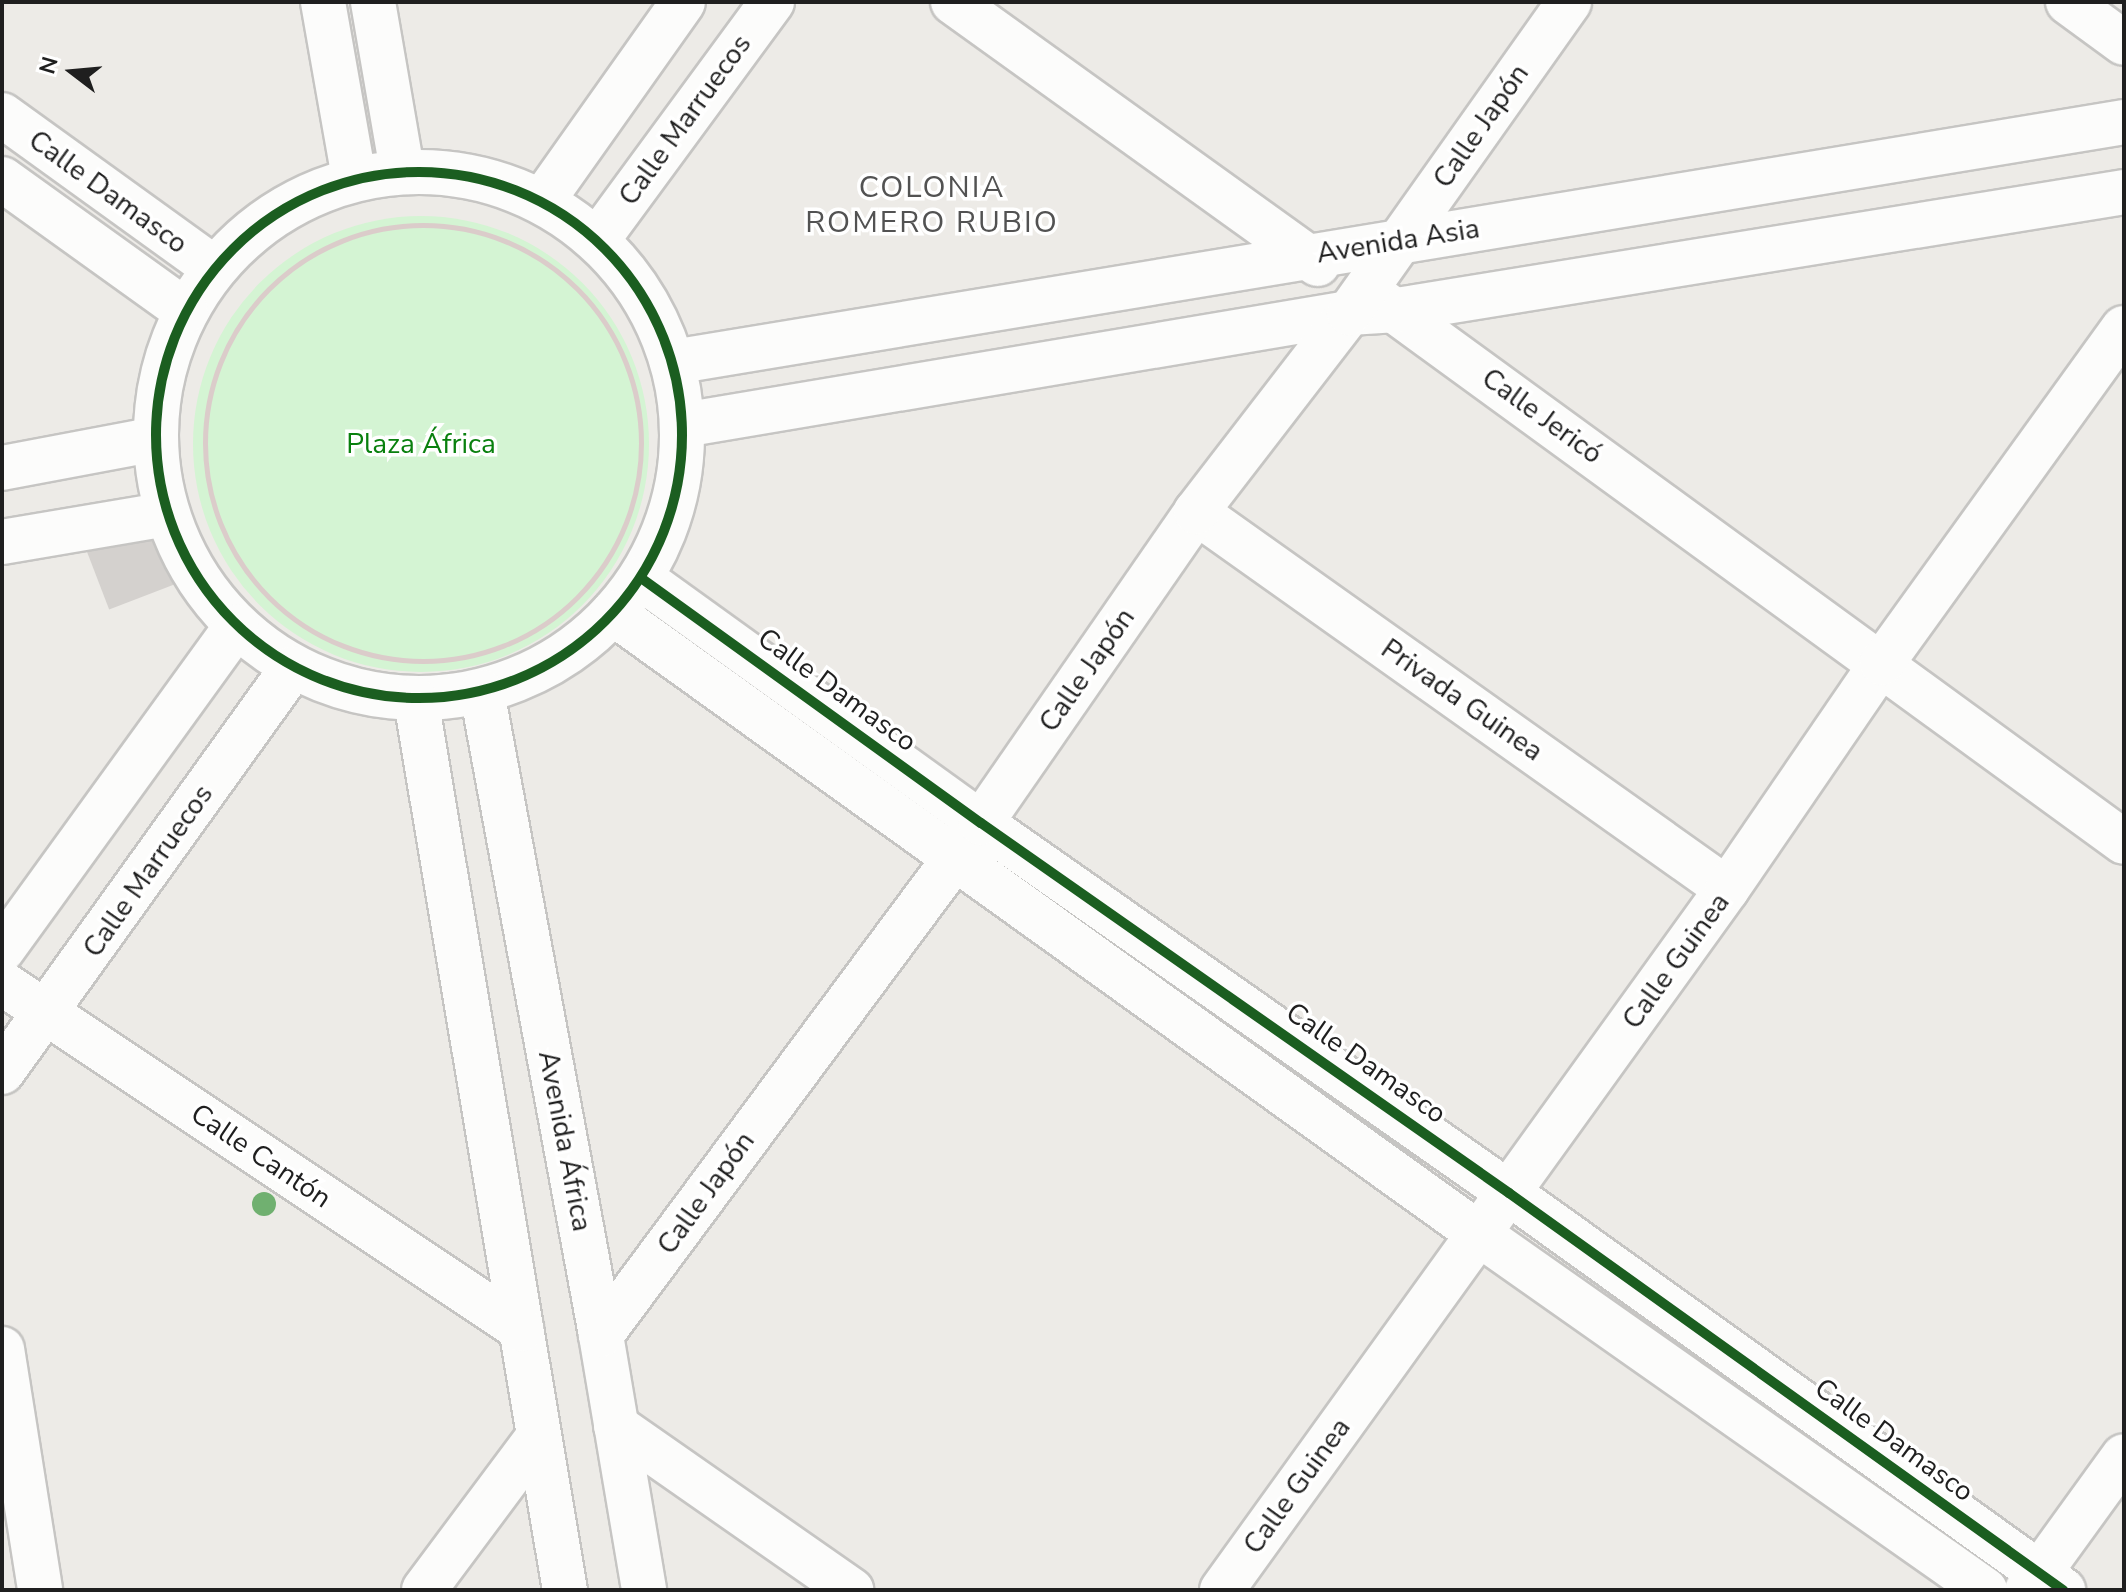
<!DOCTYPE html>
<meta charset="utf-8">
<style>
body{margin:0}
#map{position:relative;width:2126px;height:1592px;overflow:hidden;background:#edebe7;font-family:"Nunito Sans",sans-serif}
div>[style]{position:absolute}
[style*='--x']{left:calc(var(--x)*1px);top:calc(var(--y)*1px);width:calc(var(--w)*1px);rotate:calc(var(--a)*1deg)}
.park>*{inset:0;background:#d4f4d3}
.round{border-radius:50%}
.building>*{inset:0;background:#d4d1ce;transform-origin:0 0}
.path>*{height:5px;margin-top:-2.5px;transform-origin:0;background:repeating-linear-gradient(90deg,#dbccca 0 4px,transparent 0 8px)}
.path>.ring{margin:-2.5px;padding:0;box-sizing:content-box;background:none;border:5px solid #dbccca;border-radius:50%}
.roads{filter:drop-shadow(2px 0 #c6c5c3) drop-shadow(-2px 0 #c6c5c3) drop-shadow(0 2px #c6c5c3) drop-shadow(0 -2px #c6c5c3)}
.minor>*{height:44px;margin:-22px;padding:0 22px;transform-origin:22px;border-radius:22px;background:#fcfcfb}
.minor>.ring{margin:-22px;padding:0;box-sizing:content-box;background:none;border:44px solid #fcfcfb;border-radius:50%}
.cycleway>*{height:10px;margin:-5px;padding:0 5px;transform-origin:5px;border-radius:5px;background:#1b5e20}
.cycleway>.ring{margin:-5px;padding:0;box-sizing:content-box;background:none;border:10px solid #1b5e20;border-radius:50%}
.trees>*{width:24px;height:24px;margin:-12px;border-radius:50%;background:#70b070}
span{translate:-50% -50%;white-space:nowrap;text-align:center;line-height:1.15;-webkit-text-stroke:7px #fff;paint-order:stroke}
.street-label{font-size:28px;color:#1f1f1f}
.park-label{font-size:28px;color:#09800e}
.neighbourhood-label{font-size:30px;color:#525252;letter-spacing:2px}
.frame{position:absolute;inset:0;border:4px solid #1f1f1f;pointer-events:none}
.north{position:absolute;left:32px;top:32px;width:80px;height:80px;-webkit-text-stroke:6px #fff;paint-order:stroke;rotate:286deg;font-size:22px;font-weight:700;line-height:32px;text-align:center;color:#1f1f1f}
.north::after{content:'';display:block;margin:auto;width:28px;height:36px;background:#1f1f1f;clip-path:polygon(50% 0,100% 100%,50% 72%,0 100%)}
</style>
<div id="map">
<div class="park">
<i class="round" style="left:193px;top:216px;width:456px;height:456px"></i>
</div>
<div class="building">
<i style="left:151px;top:526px;width:63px;height:69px;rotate:69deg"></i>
</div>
<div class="path">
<i class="ring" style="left:205px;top:225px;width:431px;height:431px"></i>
</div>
<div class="roads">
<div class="minor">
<i style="--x:323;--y:2;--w:179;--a:80"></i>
<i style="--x:373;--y:2;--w:170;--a:80.2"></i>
<i style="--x:953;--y:2;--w:449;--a:35.7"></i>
<i style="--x:2068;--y:2;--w:69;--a:36.2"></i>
<i style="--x:2;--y:115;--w:261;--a:35.8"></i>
<i class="ring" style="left:156px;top:172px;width:482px;height:482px"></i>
<i style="--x:2;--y:179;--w:226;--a:35.7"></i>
<i style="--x:543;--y:200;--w:242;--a:-54.7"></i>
<i style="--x:598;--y:239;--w:294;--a:-53.7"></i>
<i style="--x:1384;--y:303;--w:915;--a:36.07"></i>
<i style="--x:673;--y:362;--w:1471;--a:-9.39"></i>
<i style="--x:683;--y:425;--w:675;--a:-9.55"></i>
<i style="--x:1349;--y:313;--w:48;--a:-3.6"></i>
<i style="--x:1397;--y:310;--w:737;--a:-9.22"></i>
<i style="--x:2;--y:468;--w:156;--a:-10.7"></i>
<i style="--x:1196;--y:512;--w:651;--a:35.37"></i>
<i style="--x:2;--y:542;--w:167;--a:-9.6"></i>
<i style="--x:641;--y:578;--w:419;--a:35.8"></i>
<i style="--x:981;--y:823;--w:645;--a:35.02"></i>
<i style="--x:1509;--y:1193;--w:682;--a:35.63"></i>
<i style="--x:613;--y:613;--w:1066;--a:35.64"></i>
<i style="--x:1479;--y:1234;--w:619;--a:35.13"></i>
<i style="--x:482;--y:692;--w:654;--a:79.51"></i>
<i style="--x:601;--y:1335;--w:259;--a:80.4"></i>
<i style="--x:416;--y:700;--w:902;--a:80.5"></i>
<i style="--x:2;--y:950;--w:399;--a:-54.1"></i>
<i style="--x:2;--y:983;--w:624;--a:33.69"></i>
<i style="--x:2;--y:1072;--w:497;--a:-54.3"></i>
<i style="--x:601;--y:1335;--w:638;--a:-53.42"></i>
<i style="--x:981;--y:823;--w:378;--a:-55.3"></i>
<i style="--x:1196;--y:512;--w:251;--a:-52.4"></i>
<i style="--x:1349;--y:313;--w:381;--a:-54.7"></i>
<i style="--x:2;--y:1349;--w:244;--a:81"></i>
<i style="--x:616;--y:1426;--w:287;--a:34.9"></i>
<i style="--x:424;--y:1590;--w:191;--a:-53.3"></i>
<i style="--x:1222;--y:1590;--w:864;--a:-54.23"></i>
<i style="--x:1727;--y:889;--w:274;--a:-55.6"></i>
<i style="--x:1882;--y:663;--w:413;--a:-54.2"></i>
<i style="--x:2027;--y:1590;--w:165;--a:-54.1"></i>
</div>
</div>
<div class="cycleway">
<i class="ring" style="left:156px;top:172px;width:516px;height:516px"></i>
<i style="--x:641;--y:578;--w:419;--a:35.8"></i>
<i style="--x:981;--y:823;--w:645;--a:35.02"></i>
<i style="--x:1509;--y:1193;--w:682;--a:35.63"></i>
</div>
<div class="trees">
<i style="left:264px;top:1204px"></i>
</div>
<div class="street-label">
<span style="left:685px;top:120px;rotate:-54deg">Calle Marruecos</span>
<span style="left:1481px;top:126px;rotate:-55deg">Calle Japón</span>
<span style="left:108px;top:192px;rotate:36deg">Calle Damasco</span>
<span style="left:1398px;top:241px;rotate:-9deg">Avenida Asia</span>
<span style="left:1542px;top:416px;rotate:36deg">Calle Jericó</span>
<span style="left:1087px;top:670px;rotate:-55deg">Calle Japón</span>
<span style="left:837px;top:690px;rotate:36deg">Calle Damasco</span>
<span style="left:1462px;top:700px;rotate:35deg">Privada Guinea</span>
<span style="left:148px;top:871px;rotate:-55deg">Calle Marruecos</span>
<span style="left:1676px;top:961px;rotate:-54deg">Calle Guinea</span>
<span style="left:1366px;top:1063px;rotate:35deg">Calle Damasco</span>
<span style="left:565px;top:1141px;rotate:79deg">Avenida África</span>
<span style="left:261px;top:1156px;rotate:34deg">Calle Cantón</span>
<span style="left:706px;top:1193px;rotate:-54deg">Calle Japón</span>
<span style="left:1894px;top:1440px;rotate:36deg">Calle Damasco</span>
<span style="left:1297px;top:1486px;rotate:-54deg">Calle Guinea</span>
</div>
<div class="park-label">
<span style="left:421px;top:444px">Plaza África</span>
</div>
<div class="neighbourhood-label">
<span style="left:932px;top:205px">COLONIA<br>ROMERO RUBIO</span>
</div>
<div class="frame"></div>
<div class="north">N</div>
</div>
